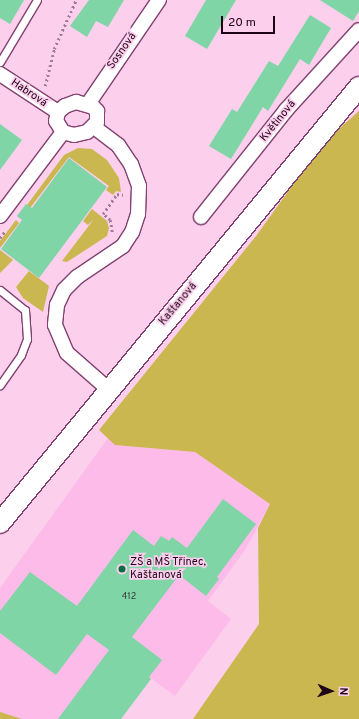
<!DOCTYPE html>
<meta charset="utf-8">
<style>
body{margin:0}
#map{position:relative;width:359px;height:719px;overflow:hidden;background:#fccfed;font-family:Overpass,sans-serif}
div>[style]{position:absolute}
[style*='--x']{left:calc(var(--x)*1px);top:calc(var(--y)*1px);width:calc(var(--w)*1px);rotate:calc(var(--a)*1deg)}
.built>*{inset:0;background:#fcbbe8}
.green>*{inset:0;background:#cab74f}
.building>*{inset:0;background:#7fd5a5}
.path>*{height:2.5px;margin-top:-1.25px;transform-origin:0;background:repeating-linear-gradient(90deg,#a07b95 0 2px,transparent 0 5px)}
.roads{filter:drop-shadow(1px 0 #824170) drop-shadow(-1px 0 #824170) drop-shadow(0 1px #824170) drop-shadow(0 -1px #824170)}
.lane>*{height:7px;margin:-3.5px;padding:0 3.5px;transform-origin:3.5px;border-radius:3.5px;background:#fff}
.street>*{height:14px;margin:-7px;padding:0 7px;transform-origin:7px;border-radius:7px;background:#fff}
.secondary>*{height:20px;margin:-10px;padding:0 10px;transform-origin:10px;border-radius:10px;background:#fff}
.dots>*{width:11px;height:11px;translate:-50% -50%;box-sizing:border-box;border:2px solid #fccfed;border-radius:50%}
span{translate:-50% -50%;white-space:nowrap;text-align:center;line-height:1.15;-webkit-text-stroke:3.5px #fccfed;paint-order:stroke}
.number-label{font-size:9px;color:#36383a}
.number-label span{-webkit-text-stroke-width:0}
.street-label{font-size:11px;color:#1d0417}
.poi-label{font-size:11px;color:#1d0417}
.left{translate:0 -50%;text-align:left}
.north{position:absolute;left:311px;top:671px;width:40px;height:40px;-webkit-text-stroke:3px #fccfed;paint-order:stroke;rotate:92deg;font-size:11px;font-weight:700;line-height:16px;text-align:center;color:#1d0417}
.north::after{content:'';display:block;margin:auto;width:14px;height:18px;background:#1d0417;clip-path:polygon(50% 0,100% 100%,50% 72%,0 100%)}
.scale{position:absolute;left:221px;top:16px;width:54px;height:18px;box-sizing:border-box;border:2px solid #1d0417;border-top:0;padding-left:5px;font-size:12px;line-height:14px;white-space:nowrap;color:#1d0417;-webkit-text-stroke:3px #fccfed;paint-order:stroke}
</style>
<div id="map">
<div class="built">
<i style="clip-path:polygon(108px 438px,115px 445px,195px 452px,270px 504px,245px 550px,208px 601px,231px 619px,175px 696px,149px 677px,118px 719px,0 719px,0 588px)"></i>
</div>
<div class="green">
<i style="clip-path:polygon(359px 111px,359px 719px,193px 719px,259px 624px,258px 528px,270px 504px,195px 452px,115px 445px,99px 430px,256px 236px,323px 143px)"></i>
<i style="clip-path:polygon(78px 148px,92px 149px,107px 160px,119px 178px,121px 192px,116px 191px,113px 195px,106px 190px,109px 186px,69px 157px,30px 208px,27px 205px,64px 155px)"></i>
<i style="clip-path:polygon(92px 209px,107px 221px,109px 228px,107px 236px,67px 262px,62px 261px,94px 219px,88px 225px,83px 221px)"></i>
<i style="clip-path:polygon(16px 220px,19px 223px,0 248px,0 241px)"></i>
<i style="clip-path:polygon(0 250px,13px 260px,0 273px)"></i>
<i style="clip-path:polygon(29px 271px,49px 286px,43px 312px,23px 298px,16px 287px)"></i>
<i style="clip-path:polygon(0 712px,22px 719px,0 719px)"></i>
</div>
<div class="building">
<i style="clip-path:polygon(0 0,24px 0,10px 24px,0 18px)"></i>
<i style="clip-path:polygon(89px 0,124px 0,108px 27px,96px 21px,87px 37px,70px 26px)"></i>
<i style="clip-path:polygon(206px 0,236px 0,207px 49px,185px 36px)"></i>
<i style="clip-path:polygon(320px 0,359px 0,359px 11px,353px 21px)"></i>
<i style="clip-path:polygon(310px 15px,331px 28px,309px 65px,300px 59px,268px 111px,263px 107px,231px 159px,209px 146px,232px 109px,237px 112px,269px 61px,278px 66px)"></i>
<i style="clip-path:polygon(0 124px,22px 140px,0 170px)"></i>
<i style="clip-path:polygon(69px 158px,107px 187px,39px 278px,1px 249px,22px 220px,17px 216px,26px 204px,32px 208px)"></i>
<i style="clip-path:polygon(223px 499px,256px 524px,217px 577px,219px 579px,206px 596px,179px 575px,132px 637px,162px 660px,149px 677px,151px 679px,121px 719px,58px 719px,109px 650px,87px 634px,56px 675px,0 633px,0 611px,30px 572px,77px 606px,133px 530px,154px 546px,161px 536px,169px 541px,172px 537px,187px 548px)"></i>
</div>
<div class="path">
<i style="--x:45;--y:86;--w:38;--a:-76"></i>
<i style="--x:54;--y:49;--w:54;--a:-65.8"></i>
<i style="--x:112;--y:232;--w:12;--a:-99"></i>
<i style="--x:110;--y:220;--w:9;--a:-139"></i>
<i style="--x:103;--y:214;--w:24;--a:-55"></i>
<i style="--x:117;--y:194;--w:6;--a:9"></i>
<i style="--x:0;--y:238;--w:9;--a:-54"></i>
</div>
<div class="roads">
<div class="lane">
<i style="--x:0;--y:62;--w:72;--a:-59.2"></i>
<i style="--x:0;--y:290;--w:32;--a:39"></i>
<i style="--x:25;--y:310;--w:29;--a:86"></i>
<i style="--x:27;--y:339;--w:17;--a:111"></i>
<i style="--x:21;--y:355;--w:37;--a:125"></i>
</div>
<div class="street">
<i style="--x:0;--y:74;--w:69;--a:33.2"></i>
<i style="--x:76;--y:102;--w:18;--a:16"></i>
<i style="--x:93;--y:107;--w:6;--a:45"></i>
<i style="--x:97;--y:111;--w:11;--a:90"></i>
<i style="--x:97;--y:122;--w:14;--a:135"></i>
<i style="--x:87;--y:132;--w:13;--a:167"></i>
<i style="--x:74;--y:135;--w:11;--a:-165"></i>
<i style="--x:63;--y:132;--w:13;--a:-122"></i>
<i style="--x:56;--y:121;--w:9;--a:-77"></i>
<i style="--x:58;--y:112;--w:9;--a:-41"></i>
<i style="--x:65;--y:106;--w:12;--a:-20"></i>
<i style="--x:88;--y:104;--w:126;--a:-55.7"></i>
<i style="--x:94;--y:127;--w:30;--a:37"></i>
<i style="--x:118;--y:145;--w:23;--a:56"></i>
<i style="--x:131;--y:164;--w:23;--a:70"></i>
<i style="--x:139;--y:186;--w:28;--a:92"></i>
<i style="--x:138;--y:214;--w:19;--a:108"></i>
<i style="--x:132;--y:232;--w:17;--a:123"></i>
<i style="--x:123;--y:246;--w:55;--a:146"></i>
<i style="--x:77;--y:277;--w:18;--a:135"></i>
<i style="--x:64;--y:290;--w:17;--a:115"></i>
<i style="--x:57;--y:305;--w:20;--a:96"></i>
<i style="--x:55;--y:325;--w:30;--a:67"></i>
<i style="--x:67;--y:353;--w:55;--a:41.3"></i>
<i style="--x:0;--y:216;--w:105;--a:-53.1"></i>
<i style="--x:201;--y:217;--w:137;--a:-51.5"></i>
<i style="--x:286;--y:110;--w:108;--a:-47.6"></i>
</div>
<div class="secondary">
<i style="--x:0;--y:523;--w:565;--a:-50.53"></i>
</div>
</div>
<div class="dots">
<i style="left:122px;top:569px;background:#026c43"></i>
</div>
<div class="number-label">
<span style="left:129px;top:597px">412</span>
</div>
<div class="street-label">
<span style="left:122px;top:51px;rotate:-55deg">Sosnová</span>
<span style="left:29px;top:93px;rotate:34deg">Habrová</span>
<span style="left:278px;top:121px;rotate:-51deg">Květinová</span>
<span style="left:178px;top:304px;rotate:-50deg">Kaštanová</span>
</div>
<div class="poi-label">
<span class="left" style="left:130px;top:569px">ZŠ a MŠ Třinec,<br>Kaštanová</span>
</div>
<div class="north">N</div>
<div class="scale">20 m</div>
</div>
